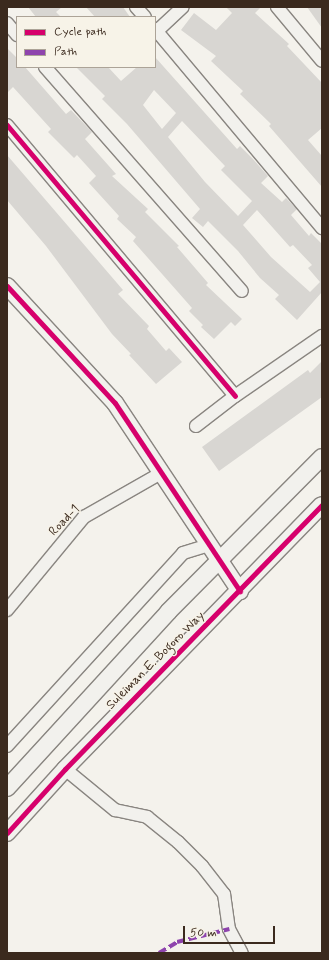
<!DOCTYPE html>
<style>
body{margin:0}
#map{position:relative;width:329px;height:960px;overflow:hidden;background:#f4f2ec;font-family:Mynerve,sans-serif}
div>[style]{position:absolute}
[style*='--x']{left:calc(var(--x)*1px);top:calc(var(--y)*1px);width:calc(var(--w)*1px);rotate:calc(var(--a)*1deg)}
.building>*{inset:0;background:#d8d6d2}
.roads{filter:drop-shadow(1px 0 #898580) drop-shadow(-1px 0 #898580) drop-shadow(0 1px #898580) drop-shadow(0 -1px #898580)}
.street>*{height:12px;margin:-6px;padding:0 6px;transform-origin:6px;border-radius:6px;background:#f2f1ed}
.secondary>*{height:16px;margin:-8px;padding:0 8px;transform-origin:8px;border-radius:8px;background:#f2f1ed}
.quiet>*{height:4px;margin-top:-2px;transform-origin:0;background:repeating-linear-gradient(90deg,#8e44ad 0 8px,transparent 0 12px)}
.cycleway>*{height:5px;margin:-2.5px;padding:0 2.5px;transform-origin:2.5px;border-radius:2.5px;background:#d6006c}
span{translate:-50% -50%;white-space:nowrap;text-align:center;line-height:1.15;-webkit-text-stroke:3px #f7f3e8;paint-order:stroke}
.street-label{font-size:13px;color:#3b2a1e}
.frame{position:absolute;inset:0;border:8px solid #3b2a1e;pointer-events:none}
.legend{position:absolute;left:16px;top:16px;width:140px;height:52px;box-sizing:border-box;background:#f7f3e8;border:1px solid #aca397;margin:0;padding:5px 7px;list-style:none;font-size:12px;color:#3b2a1e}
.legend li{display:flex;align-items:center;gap:8px;height:20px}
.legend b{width:20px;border:1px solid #aca397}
.scale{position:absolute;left:183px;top:926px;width:92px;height:18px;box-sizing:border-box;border:2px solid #3b2a1e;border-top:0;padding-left:5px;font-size:12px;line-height:14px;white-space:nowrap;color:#3b2a1e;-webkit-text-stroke:3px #f7f3e8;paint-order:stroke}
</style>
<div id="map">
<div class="building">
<i style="clip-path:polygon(28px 7px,62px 7px,56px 12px,61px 17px,36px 17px)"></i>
<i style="clip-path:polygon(86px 7px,123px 7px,130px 17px,95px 17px)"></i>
<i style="clip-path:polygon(226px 7px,261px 7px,255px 13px,289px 44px,287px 46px,322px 83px,322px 128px,308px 140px,322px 156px,322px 187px,269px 126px,271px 124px,240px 94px,243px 91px,211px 61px,216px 56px,181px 30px,194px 13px,216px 30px,232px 13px)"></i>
<i style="clip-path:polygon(307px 7px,322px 7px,322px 28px)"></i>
<i style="clip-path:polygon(7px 48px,17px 58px,17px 67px,25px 67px,66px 114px,71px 110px,92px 132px,85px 139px,116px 174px,112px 176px,148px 209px,145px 212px,179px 246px,177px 247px,208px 283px,206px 285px,242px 319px,235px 326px,231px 322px,214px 339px,201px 327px,203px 325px,189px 311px,192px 308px,133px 241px,136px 237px,117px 219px,119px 216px,89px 183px,96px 176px,77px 155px,74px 158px,48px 132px,51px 129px,13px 87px,7px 93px)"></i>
<i style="clip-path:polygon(evenodd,155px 57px,237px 149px,240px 146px,252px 158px,268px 176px,261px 183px,282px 202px,286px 198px,297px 209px,291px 215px,309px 236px,311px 233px,322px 244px,322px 292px,297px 320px,275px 299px,279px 295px,260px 278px,238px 251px,208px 221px,203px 227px,192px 218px,200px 209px,127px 124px,102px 99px,105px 96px,76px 67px,108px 67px,121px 81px,137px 67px,155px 67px,155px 57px,154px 90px,176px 113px,162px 129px,143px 105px,154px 90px,155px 57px,182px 121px,225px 166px,221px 170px,252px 201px,238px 216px,205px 182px,168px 137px,182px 121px,155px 57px,257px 210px,290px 247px,293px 245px,312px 265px,308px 268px,320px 282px,310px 292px,271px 257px,243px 225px,257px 210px)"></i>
<i style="clip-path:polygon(7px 155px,123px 290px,118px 294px,149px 326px,147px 329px,166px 351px,169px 348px,182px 362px,156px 384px,129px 355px,131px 354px,112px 334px,46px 246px,7px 200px)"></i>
<i style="clip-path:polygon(322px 361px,322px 397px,219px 471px,202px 447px,308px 370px,310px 373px)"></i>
</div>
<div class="roads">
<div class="street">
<i style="--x:136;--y:7;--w:13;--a:48"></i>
<i style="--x:277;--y:7;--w:70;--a:50.2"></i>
<i style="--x:7;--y:23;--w:16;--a:50"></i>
<i style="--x:155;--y:29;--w:260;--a:50"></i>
<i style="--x:157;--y:31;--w:35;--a:-43"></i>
<i style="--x:45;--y:67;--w:298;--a:48.7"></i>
<i style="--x:7;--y:125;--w:354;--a:49.9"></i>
<i style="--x:196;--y:426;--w:49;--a:-37.6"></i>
<i style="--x:235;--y:396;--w:106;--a:-34.6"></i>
<i style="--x:7;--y:610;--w:121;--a:-50.4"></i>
<i style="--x:84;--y:517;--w:89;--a:-29.7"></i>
<i style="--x:7;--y:746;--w:261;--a:-47.6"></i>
<i style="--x:183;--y:553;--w:28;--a:-17"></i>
<i style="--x:65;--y:769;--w:65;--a:39.4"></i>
<i style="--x:115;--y:810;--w:33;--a:12"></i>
<i style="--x:147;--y:817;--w:40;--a:39"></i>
<i style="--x:178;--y:842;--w:34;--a:45"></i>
<i style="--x:202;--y:866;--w:36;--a:52"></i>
<i style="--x:224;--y:894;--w:35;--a:82"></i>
<i style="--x:229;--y:929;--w:27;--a:62"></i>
</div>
<div class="secondary">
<i style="--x:7;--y:286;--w:159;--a:47.3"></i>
<i style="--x:115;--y:403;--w:226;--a:56.4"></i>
<i style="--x:7;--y:788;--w:239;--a:-47.5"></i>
<i style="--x:168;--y:612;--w:218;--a:-45.2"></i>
<i style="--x:7;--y:833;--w:86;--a:-47.8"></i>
<i style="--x:65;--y:769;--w:368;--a:-45.8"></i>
</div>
</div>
<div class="quiet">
<i style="--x:159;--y:953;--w:21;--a:-31"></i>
<i style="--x:177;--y:942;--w:54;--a:-14"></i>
</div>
<div class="cycleway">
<i style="--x:7;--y:125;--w:354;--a:49.9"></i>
<i style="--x:7;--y:286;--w:159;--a:47.3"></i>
<i style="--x:115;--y:403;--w:226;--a:56.4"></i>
<i style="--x:7;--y:833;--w:86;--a:-47.8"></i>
<i style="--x:65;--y:769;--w:368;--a:-45.8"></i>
</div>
<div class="street-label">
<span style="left:65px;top:521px;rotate:-46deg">Road-1</span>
<span style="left:156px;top:661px;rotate:-45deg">Suleiman E. Bogoro Way</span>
</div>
<div class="frame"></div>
<ul class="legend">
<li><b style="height:5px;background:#d6006c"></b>Cycle path</li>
<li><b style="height:5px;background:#8e44ad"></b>Path</li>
</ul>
<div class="scale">50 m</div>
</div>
